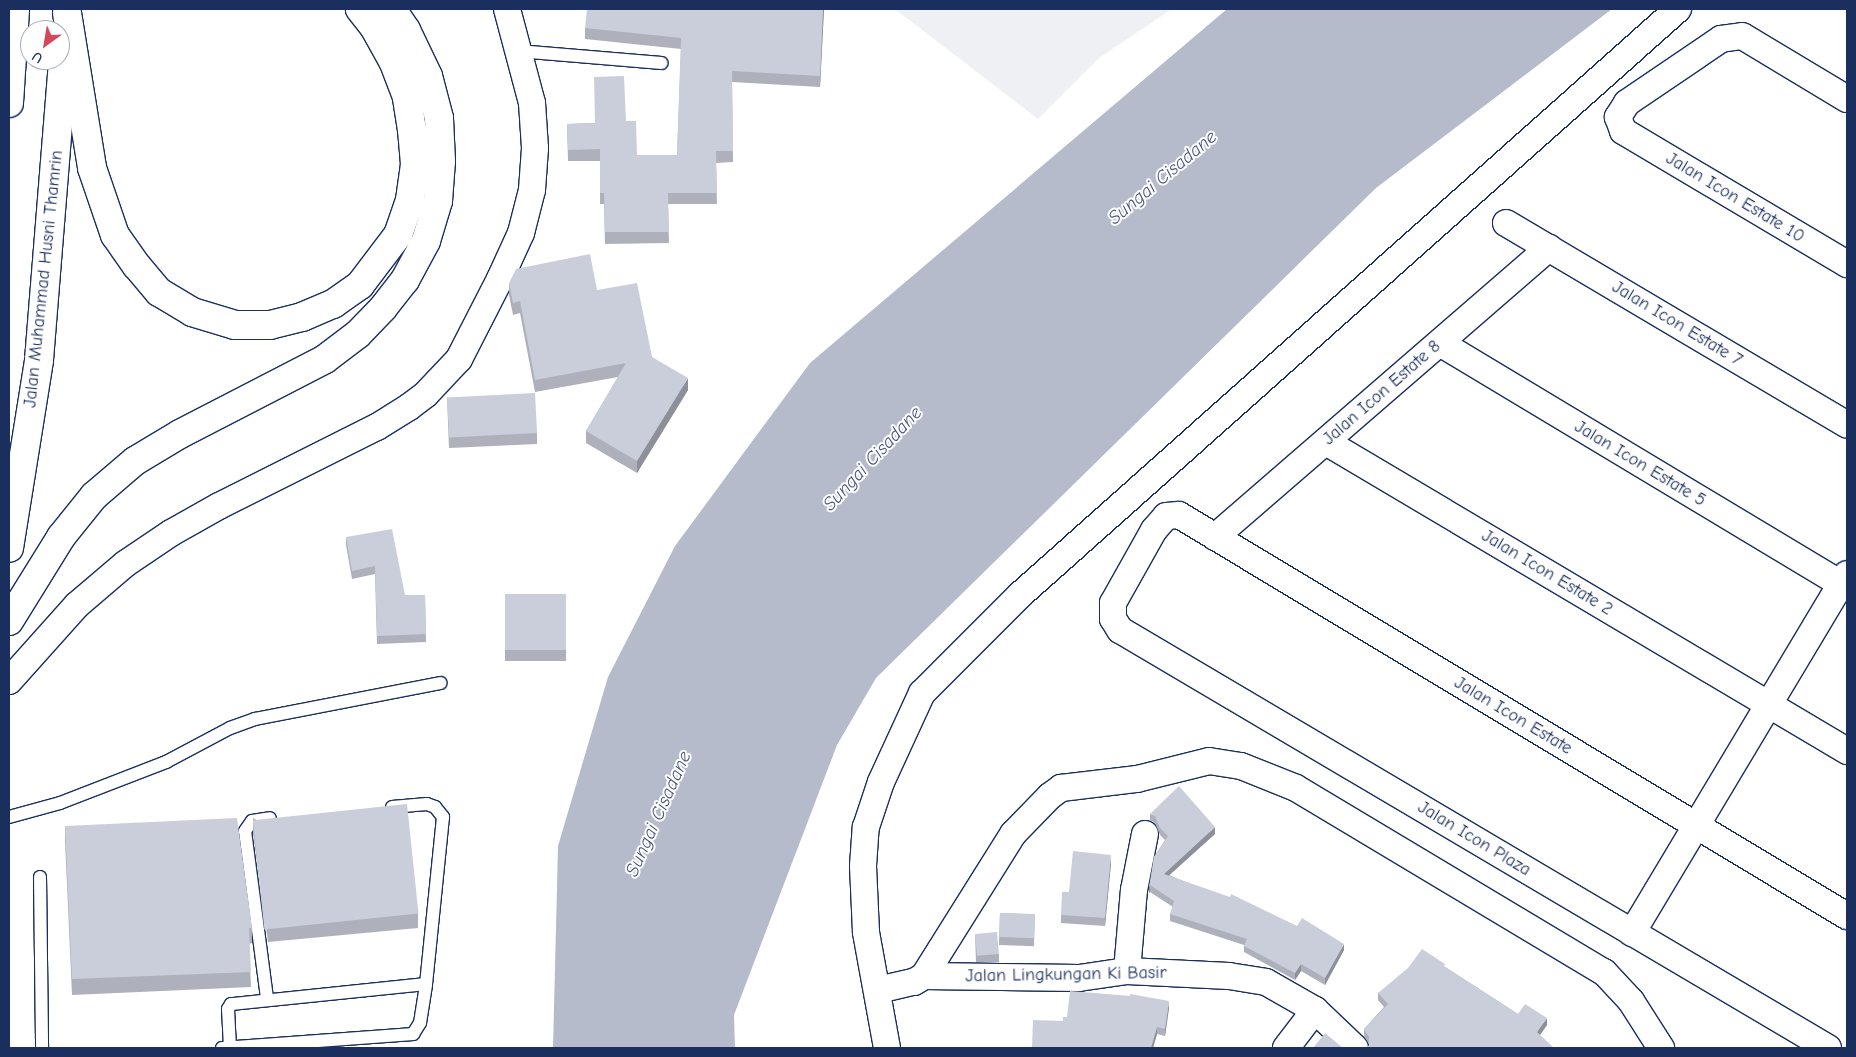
<!DOCTYPE html>
<style>
body{margin:0}
#map{position:relative;width:1856px;height:1057px;overflow:hidden;background:#fff;font-family:"Comic Neue",sans-serif}
div>[style]{position:absolute}
[style*='--x']{left:calc(var(--x)*1px);top:calc(var(--y)*1px);width:calc(var(--w)*1px);rotate:calc(var(--a)*1deg)}
.built>*{inset:0;background:#eff0f4}
.water>*{inset:0;background:#b5bbca}
.roads{filter:drop-shadow(1px 0 #1b2f5e) drop-shadow(-1px 0 #1b2f5e) drop-shadow(0 1px #1b2f5e) drop-shadow(0 -1px #1b2f5e)}
.lane>*{height:12px;margin:-6px;padding:0 6px;transform-origin:6px;border-radius:6px;background:#fff}
.street>*{height:26px;margin:-13px;padding:0 13px;transform-origin:13px;border-radius:13px;background:#fff}
.primary>*{height:28px;margin:-14px;padding:0 14px;transform-origin:14px;border-radius:14px;background:#fff}
.highway>*{height:28px;margin:-14px;padding:0 14px;transform-origin:14px;border-radius:14px;background:#fff}
.wall>*{inset:0;background:#aeb1bb;transform-origin:0 0}
.shaded-wall>*{inset:0;background:#8d9099}
.building>*{inset:0;background:#caceda;transform-origin:0 0}
span{translate:-50% -50%;white-space:nowrap;text-align:center;line-height:1.15;-webkit-text-stroke:4px #fff;paint-order:stroke}
.street-label{font-size:18px;color:#1b2f5e}
.water-label{font-size:19px;color:#49597e;font-style:italic}
.frame{position:absolute;inset:0;border:10px solid #1b2f5e;pointer-events:none}
.north{position:absolute;left:20px;top:20px;width:50px;height:50px;box-sizing:border-box;background:#fff;border:1px solid #a4acbf;border-radius:50%;rotate:212deg;font-size:14px;font-weight:700;line-height:20px;text-align:center;color:#1b2f5e}
.north::after{content:'';display:block;margin:auto;width:18px;height:22px;background:#d1495b;clip-path:polygon(50% 0,100% 100%,50% 72%,0 100%)}
</style>
<div id="map">
<div class="built">
<i style="clip-path:polygon(895px 9px,1172px 9px,1099px 58px,1038px 119px)"></i>
</div>
<div class="water">
<i style="clip-path:polygon(1227px 9px,1612px 9px,1376px 188px,876px 678px,837px 745px,734px 1015px,735px 1048px,553px 1048px,558px 846px,608px 677px,675px 546px,810px 363px)"></i>
</div>
<div class="roads">
<div class="lane">
<i style="--x:518;--y:51;--w:144;--a:4.8"></i>
<i style="--x:392;--y:807;--w:35;--a:-5"></i>
<i style="--x:427;--y:804;--w:9;--a:21"></i>
<i style="--x:435;--y:807;--w:13;--a:51"></i>
<i style="--x:443;--y:817;--w:168;--a:95.8"></i>
<i style="--x:9;--y:817;--w:53;--a:-15.4"></i>
<i style="--x:60;--y:803;--w:114;--a:-21.1"></i>
<i style="--x:166;--y:762;--w:72;--a:-28"></i>
<i style="--x:230;--y:728;--w:27;--a:-20"></i>
<i style="--x:255;--y:719;--w:189;--a:-11"></i>
<i style="--x:40;--y:877;--w:171;--a:89.3"></i>
<i style="--x:267;--y:998;--w:168;--a:-97.5"></i>
<i style="--x:245;--y:831;--w:12;--a:-55"></i>
<i style="--x:252;--y:821;--w:18;--a:-9"></i>
<i style="--x:222;--y:1048;--w:192;--a:-4.2"></i>
<i style="--x:413;--y:1034;--w:13;--a:-58"></i>
<i style="--x:420;--y:1023;--w:39;--a:-81"></i>
<i style="--x:426;--y:984;--w:196;--a:174.1"></i>
<i style="--x:231;--y:1004;--w:6;--a:121"></i>
<i style="--x:228;--y:1009;--w:38;--a:87"></i>
</div>
<div class="street">
<i style="--x:1847;--y:99;--w:122;--a:-149"></i>
<i style="--x:1742;--y:36;--w:21;--a:172"></i>
<i style="--x:1721;--y:39;--w:114;--a:145.8"></i>
<i style="--x:1627;--y:103;--w:17;--a:123"></i>
<i style="--x:1618;--y:117;--w:15;--a:70"></i>
<i style="--x:1623;--y:131;--w:261;--a:30.7"></i>
<i style="--x:1506;--y:223;--w:396;--a:30.6"></i>
<i style="--x:1440;--y:343;--w:475;--a:31"></i>
<i style="--x:1326;--y:442;--w:606;--a:30.67"></i>
<i style="--x:1215;--y:537;--w:442;--a:-40.9"></i>
<i style="--x:9;--y:681;--w:102;--a:-48.2"></i>
<i style="--x:77;--y:605;--w:63;--a:-40.5"></i>
<i style="--x:125;--y:564;--w:55;--a:-34"></i>
<i style="--x:171;--y:533;--w:55;--a:-29.4"></i>
<i style="--x:219;--y:506;--w:177;--a:-26.6"></i>
<i style="--x:377;--y:427;--w:38;--a:-32"></i>
<i style="--x:409;--y:407;--w:21;--a:-37"></i>
<i style="--x:426;--y:394;--w:48;--a:-46.7"></i>
<i style="--x:459;--y:359;--w:90;--a:-62.9"></i>
<i style="--x:500;--y:279;--w:51;--a:-65.5"></i>
<i style="--x:521;--y:233;--w:44;--a:-75.7"></i>
<i style="--x:532;--y:190;--w:42;--a:-85.9"></i>
<i style="--x:535;--y:148;--w:45;--a:-93.8"></i>
<i style="--x:532;--y:103;--w:97;--a:-104.9"></i>
<i style="--x:1632;--y:933;--w:418;--a:-59.1"></i>
<i style="--x:1127;--y:971;--w:81;--a:-85.1"></i>
<i style="--x:1134;--y:890;--w:57;--a:-78.9"></i>
<i style="--x:924;--y:976;--w:168;--a:-57.9"></i>
<i style="--x:1013;--y:834;--w:53;--a:-45.8"></i>
<i style="--x:1050;--y:796;--w:14;--a:-36"></i>
<i style="--x:1061;--y:788;--w:77;--a:-6.8"></i>
<i style="--x:1137;--y:779;--w:74;--a:-14"></i>
<i style="--x:1209;--y:761;--w:32;--a:9"></i>
<i style="--x:1241;--y:766;--w:59;--a:21.8"></i>
<i style="--x:1296;--y:788;--w:359;--a:30.9"></i>
<i style="--x:1604;--y:972;--w:40;--a:47"></i>
<i style="--x:1631;--y:1001;--w:56;--a:57.4"></i>
<i style="--x:878;--y:990;--w:37;--a:-13"></i>
<i style="--x:914;--y:982;--w:12;--a:-31"></i>
<i style="--x:924;--y:976;--w:155;--a:0.7"></i>
<i style="--x:1079;--y:978;--w:49;--a:-8.3"></i>
<i style="--x:1127;--y:971;--w:102;--a:2.8"></i>
<i style="--x:1229;--y:976;--w:37;--a:9"></i>
<i style="--x:1266;--y:982;--w:56;--a:29.7"></i>
<i style="--x:1315;--y:1010;--w:55;--a:43.5"></i>
<i style="--x:887;--y:1048;--w:118;--a:-100.3"></i>
<i style="--x:866;--y:932;--w:66;--a:-92.6"></i>
<i style="--x:863;--y:866;--w:39;--a:-86"></i>
<i style="--x:866;--y:827;--w:47;--a:-71.6"></i>
<i style="--x:881;--y:782;--w:98;--a:-65.3"></i>
<i style="--x:922;--y:693;--w:139;--a:-45"></i>
<i style="--x:1020;--y:595;--w:881;--a:-41.69"></i>
<i style="--x:1286;--y:1048;--w:48;--a:-52.7"></i>
<i style="--x:1828;--y:1048;--w:822;--a:-149.44"></i>
<i style="--x:1120;--y:630;--w:13;--a:-122"></i>
<i style="--x:1113;--y:619;--w:16;--a:-90"></i>
<i style="--x:1113;--y:603;--w:84;--a:-60.7"></i>
<i style="--x:1154;--y:530;--w:18;--a:-49"></i>
<i style="--x:1166;--y:516;--w:13;--a:-4"></i>
<i style="--x:1179;--y:515;--w:779;--a:30.98"></i>
</div>
<div class="primary">
<i style="--x:9;--y:103;--w:94;--a:-86.3"></i>
<i style="--x:9;--y:548;--w:190;--a:-80.9"></i>
<i style="--x:39;--y:360;--w:325;--a:-85.4"></i>
</div>
<div class="highway">
<i style="--x:67;--y:13;--w:157;--a:80.8"></i>
<i style="--x:92;--y:168;--w:71;--a:71.1"></i>
<i style="--x:115;--y:235;--w:38;--a:55"></i>
<i style="--x:137;--y:266;--w:34;--a:50"></i>
<i style="--x:159;--y:292;--w:39;--a:31"></i>
<i style="--x:192;--y:312;--w:45;--a:16.8"></i>
<i style="--x:235;--y:325;--w:35;--a:0"></i>
<i style="--x:270;--y:325;--w:33;--a:-14"></i>
<i style="--x:302;--y:317;--w:34;--a:-23"></i>
<i style="--x:333;--y:304;--w:33;--a:-35"></i>
<i style="--x:360;--y:285;--w:63;--a:-52.8"></i>
<i style="--x:398;--y:235;--w:37;--a:-71"></i>
<i style="--x:410;--y:200;--w:36;--a:-82"></i>
<i style="--x:415;--y:164;--w:34;--a:-95"></i>
<i style="--x:412;--y:130;--w:33;--a:-99"></i>
<i style="--x:407;--y:97;--w:39;--a:-111"></i>
<i style="--x:393;--y:61;--w:39;--a:-119"></i>
<i style="--x:374;--y:27;--w:23;--a:-128"></i>
<i style="--x:9;--y:621;--w:99;--a:-58.2"></i>
<i style="--x:61;--y:537;--w:53;--a:-51.2"></i>
<i style="--x:94;--y:496;--w:54;--a:-40.5"></i>
<i style="--x:135;--y:461;--w:52;--a:-31"></i>
<i style="--x:180;--y:434;--w:163;--a:-27.3"></i>
<i style="--x:325;--y:359;--w:41;--a:-37.1"></i>
<i style="--x:358;--y:334;--w:36;--a:-46"></i>
<i style="--x:383;--y:308;--w:36;--a:-52"></i>
<i style="--x:405;--y:280;--w:44;--a:-61.7"></i>
<i style="--x:426;--y:241;--w:42;--a:-73.3"></i>
<i style="--x:438;--y:201;--w:40;--a:-85.7"></i>
<i style="--x:441;--y:161;--w:43;--a:-92.7"></i>
<i style="--x:439;--y:118;--w:43;--a:-104.7"></i>
<i style="--x:428;--y:76;--w:51;--a:-115.6"></i>
<i style="--x:406;--y:30;--w:25;--a:-124"></i>
</div>
</div>
<div class="wall">
<i style="clip-path:polygon(824px 9px,820px 87px,732px 82px,733px 162px,716px 163px,717px 204px,668px 204px,669px 243px,605px 244px,604px 204px,600px 204px,600px 161px,568px 161px,567px 124px,595px 123px,626px 121px,637px 155px,677px 155px,681px 49px,585px 39px,585px 28px)"></i>
<i style="clip-path:polygon(509px 283px,597px 290px,652px 357px,688px 390px,637px 473px,586px 443px,586px 431px,618px 377px,535px 392px,520px 313px,513px 315px,509px 295px)"></i>
<i style="clip-path:polygon(447px 397px,537px 433px,537px 444px,449px 448px)"></i>
<i style="clip-path:polygon(346px 537px,405px 595px,425px 595px,426px 642px,377px 644px,375px 574px,352px 579px,346px 545px)"></i>
<i style="left:505px;top:594px;width:61px;height:67px"></i>
<i style="clip-path:polygon(1150px 814px,1215px 834px,1169px 875px,1344px 950px,1325px 985px,1301px 971px,1295px 980px,1244px 952px,1244px 945px,1170px 921px,1170px 914px,1173px 907px,1150px 892px,1149px 893px,1154px 857px,1165px 840px,1160px 835px,1155px 823px,1150px 820px)"></i>
<i style="clip-path:polygon(253px 818px,418px 913px,418px 928px,268px 942px,253px 833px)"></i>
<i style="clip-path:polygon(65px 826px,252px 928px,252px 943px,249px 944px,251px 987px,72px 995px,65px 841px)"></i>
<i style="clip-path:polygon(1111px 863px,1105px 926px,1061px 923px,1061px 915px,1069px 892px)"></i>
<i style="left:1000px;top:913px;width:35px;height:32px;rotate:2deg"></i>
<i style="clip-path:polygon(975px 934px,999px 954px,999px 962px,976px 962px)"></i>
<i style="clip-path:polygon(1445px 967px,1518px 1014px,1547px 1025px,1540px 1035px,1369px 1044px,1364px 1036px,1364px 1029px,1384px 1007px,1378px 1000px,1378px 993px)"></i>
<i style="clip-path:polygon(1169px 1008px,1165px 1036px,1157px 1034px,1153px 1048px,1032px 1048px,1067px 1017px)"></i>
</div>
<div class="shaded-wall">
<i style="clip-path:polygon(823px 9px,824px 9px,820px 87px,820px 76px)"></i>
<i style="clip-path:polygon(688px 378px,688px 390px,637px 473px,637px 461px)"></i>
<i style="clip-path:polygon(1215px 827px,1215px 834px,1164px 880px,1164px 874px)"></i>
<i style="clip-path:polygon(1111px 855px,1111px 863px,1105px 926px,1105px 918px)"></i>
<i style="clip-path:polygon(1150px 885px,1150px 892px,1149px 893px,1149px 887px)"></i>
<i style="clip-path:polygon(1344px 944px,1344px 950px,1325px 985px,1325px 978px)"></i>
<i style="clip-path:polygon(1301px 964px,1301px 971px,1295px 980px,1295px 973px)"></i>
<i style="clip-path:polygon(1169px 1001px,1169px 1008px,1165px 1036px,1165px 1029px)"></i>
<i style="clip-path:polygon(1547px 1018px,1547px 1025px,1537px 1039px,1537px 1032px)"></i>
<i style="clip-path:polygon(1157px 1027px,1157px 1034px,1153px 1048px,1151px 1048px)"></i>
</div>
<div class="building">
<i style="clip-path:polygon(587px 9px,823px 9px,820px 76px,732px 71px,733px 151px,716px 151px,717px 193px,668px 193px,669px 232px,605px 232px,604px 193px,600px 193px,600px 149px,568px 150px,567px 124px,595px 123px,594px 77px,624px 76px,626px 121px,636px 121px,637px 155px,677px 155px,681px 38px,585px 28px)"></i>
<i style="clip-path:polygon(590px 254px,597px 290px,637px 283px,652px 357px,688px 378px,637px 461px,586px 431px,626px 363px,535px 380px,520px 301px,513px 303px,509px 283px,516px 269px)"></i>
<i style="left:535px;top:393px;width:40px;height:88px;rotate:87deg"></i>
<i style="clip-path:polygon(392px 529px,405px 595px,425px 595px,426px 634px,377px 636px,375px 566px,352px 571px,346px 537px)"></i>
<i style="left:505px;top:594px;width:61px;height:56px"></i>
<i style="clip-path:polygon(1179px 786px,1215px 827px,1164px 874px,1230px 897px,1231px 894px,1297px 926px,1302px 918px,1344px 944px,1325px 978px,1301px 964px,1295px 973px,1244px 946px,1247px 939px,1170px 914px,1174px 901px,1150px 885px,1149px 887px,1154px 857px,1168px 836px,1160px 828px,1155px 816px,1150px 814px)"></i>
<i style="left:407px;top:804px;width:110px;height:155px;rotate:84deg"></i>
<i style="clip-path:polygon(237px 818px,252px 928px,249px 928px,251px 972px,72px 979px,65px 826px)"></i>
<i style="clip-path:polygon(1073px 851px,1111px 855px,1105px 918px,1061px 915px,1062px 892px,1069px 892px)"></i>
<i style="left:1000px;top:913px;width:35px;height:24px;rotate:2deg"></i>
<i style="left:997px;top:932px;width:22px;height:22px;rotate:85deg"></i>
<i style="clip-path:polygon(1422px 949px,1445px 964px,1444px 966px,1518px 1014px,1525px 1004px,1547px 1018px,1537px 1032px,1554px 1048px,1367px 1048px,1369px 1045px,1369px 1037px,1364px 1029px,1388px 1004px,1378px 993px,1408px 968px)"></i>
<i style="clip-path:polygon(1070px 991px,1130px 996px,1130px 994px,1169px 1001px,1165px 1029px,1157px 1027px,1151px 1048px,1032px 1048px,1033px 1020px,1063px 1021px,1063px 1017px,1067px 1017px)"></i>
<i style="clip-path:polygon(1325px 1033px,1343px 1048px,1313px 1048px)"></i>
</div>
<div class="street-label">
<span style="left:1735px;top:198px;rotate:31deg">Jalan Icon Estate 10</span>
<span style="left:44px;top:279px;rotate:-84deg">Jalan Muhammad Husni Thamrin</span>
<span style="left:1677px;top:324px;rotate:31deg">Jalan Icon Estate 7</span>
<span style="left:1382px;top:393px;rotate:-41deg">Jalan Icon Estate 8</span>
<span style="left:1640px;top:464px;rotate:31deg">Jalan Icon Estate 5</span>
<span style="left:1547px;top:573px;rotate:31deg">Jalan Icon Estate 2</span>
<span style="left:1513px;top:716px;rotate:31deg">Jalan Icon Estate</span>
<span style="left:1474px;top:839px;rotate:31deg">Jalan Icon Plaza</span>
<span style="left:1066px;top:975px;rotate:-1deg">Jalan Lingkungan Ki Basir</span>
</div>
<div class="water-label">
<span style="left:1163px;top:178px;rotate:-40deg">Sungai Cisadane</span>
<span style="left:873px;top:459px;rotate:-47deg">Sungai Cisadane</span>
<span style="left:659px;top:814px;rotate:-66deg">Sungai Cisadane</span>
</div>
<div class="frame"></div>
<div class="north">U</div>
</div>
